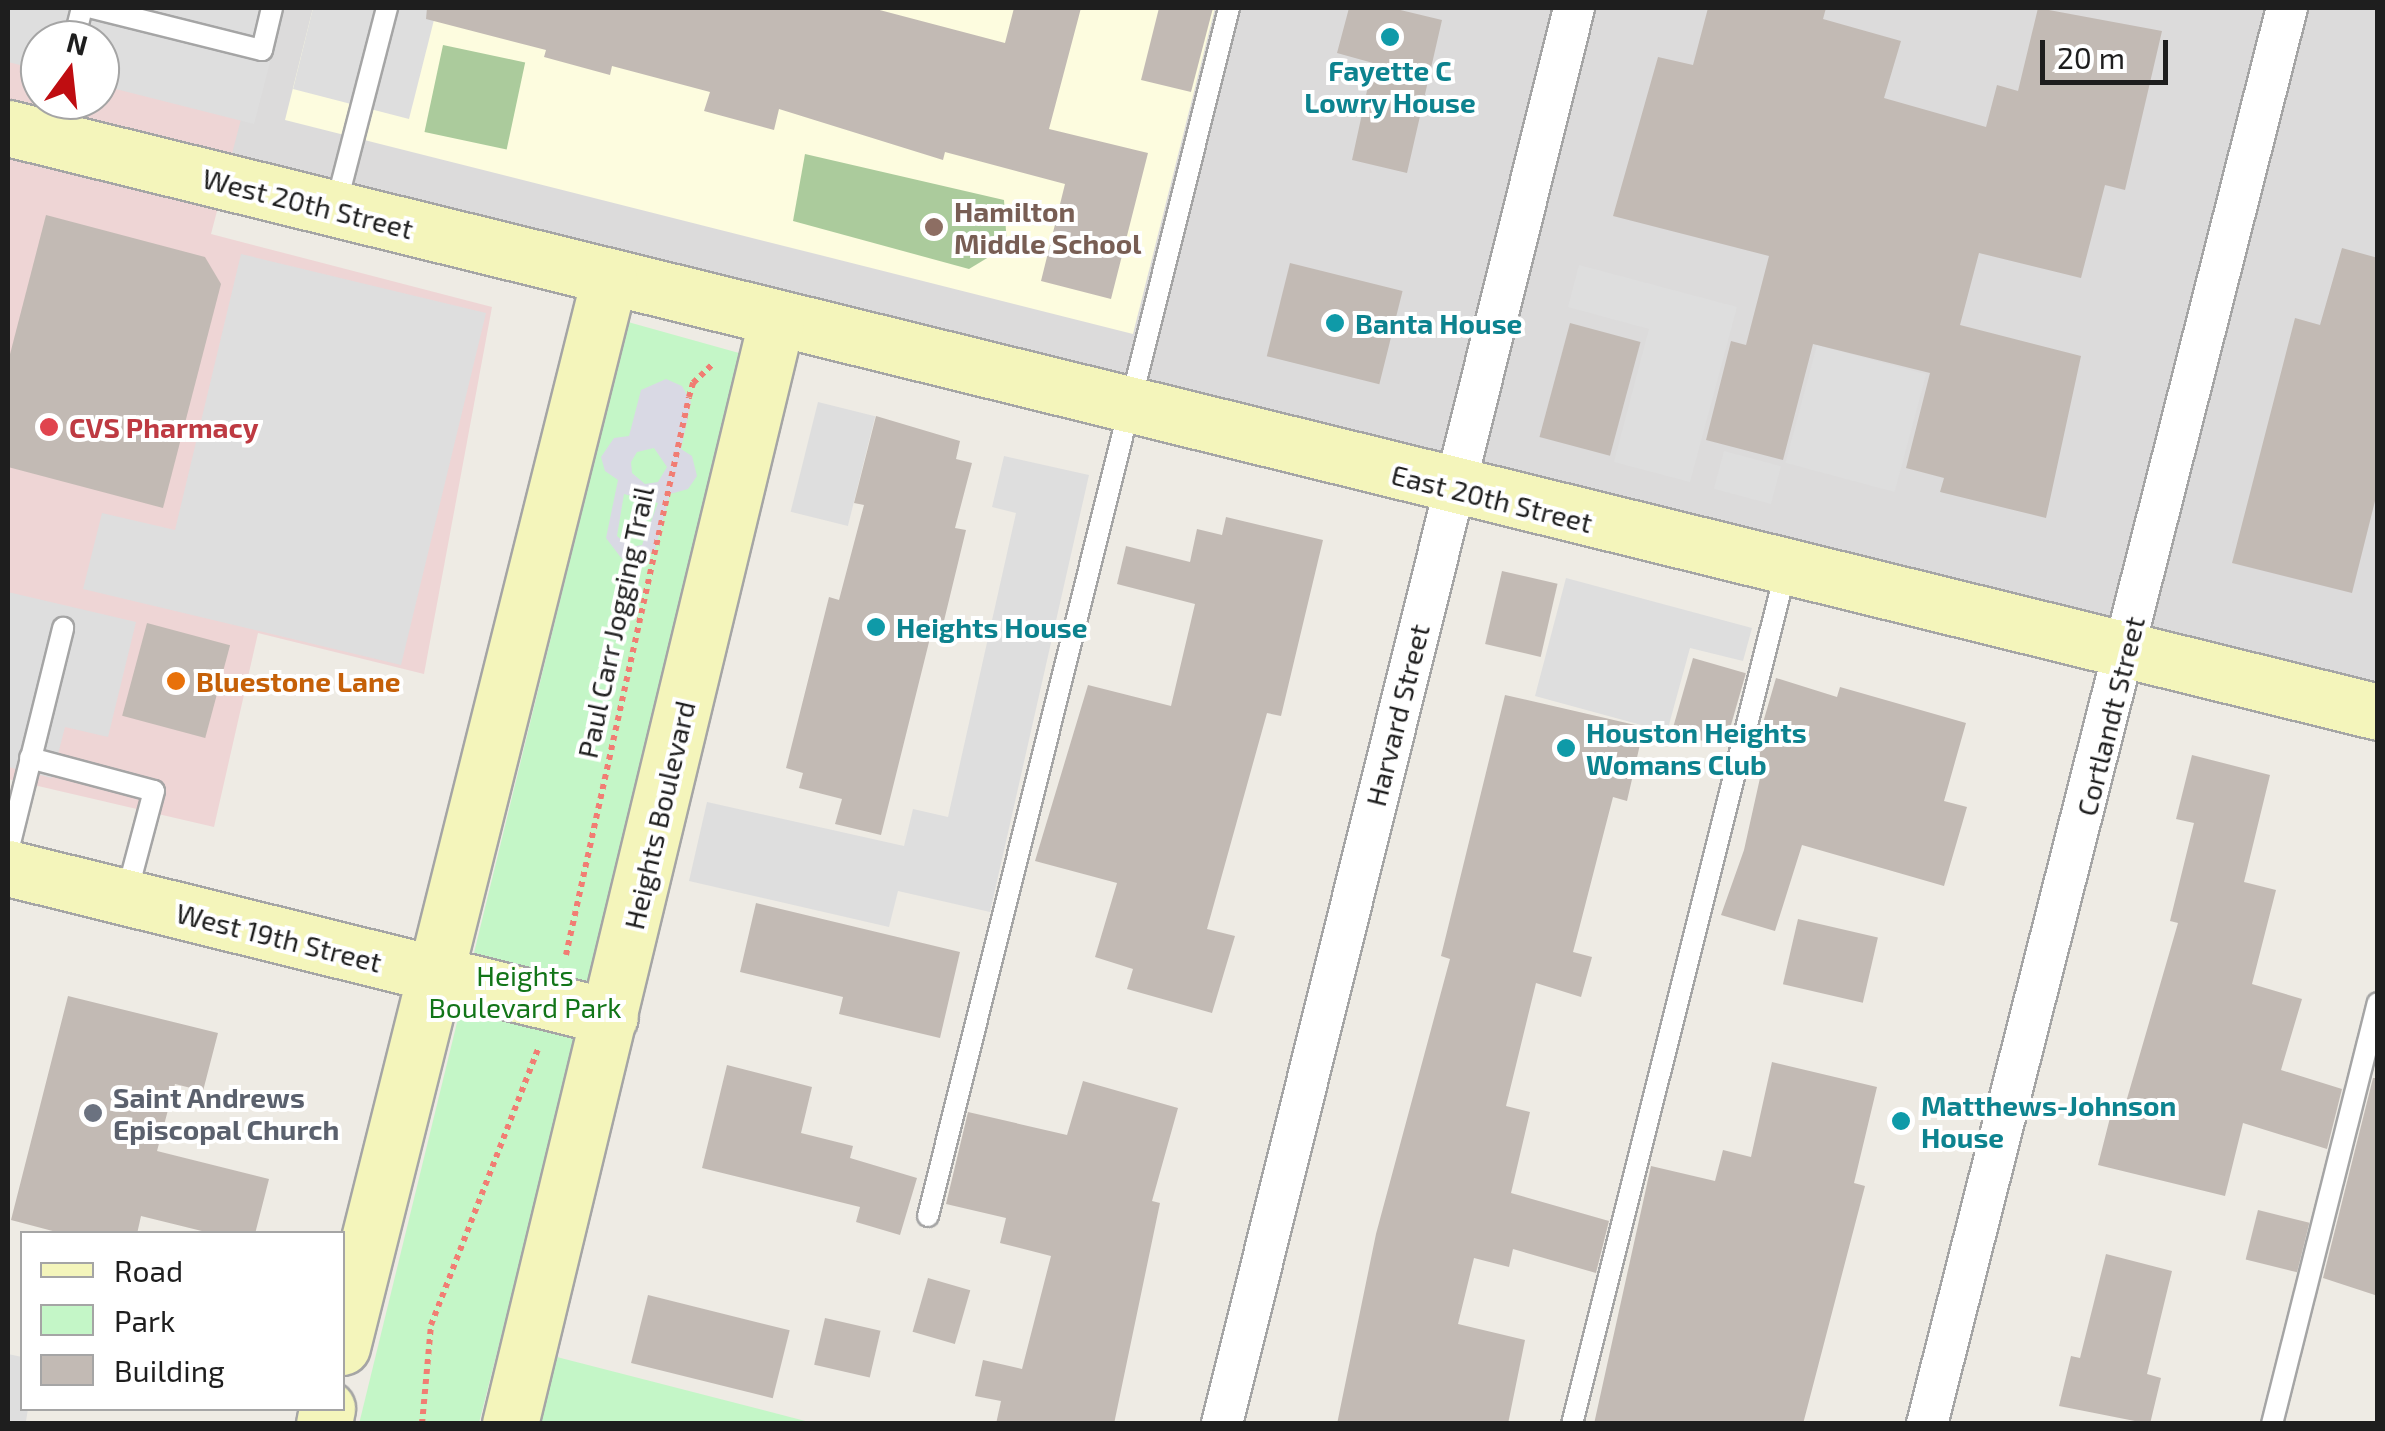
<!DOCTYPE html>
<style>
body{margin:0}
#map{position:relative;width:2385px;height:1431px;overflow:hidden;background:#eeebe4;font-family:"Exo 2",sans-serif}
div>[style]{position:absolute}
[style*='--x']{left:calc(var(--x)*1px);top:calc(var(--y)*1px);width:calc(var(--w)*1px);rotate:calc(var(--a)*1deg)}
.residential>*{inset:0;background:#dcdbdb}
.commercial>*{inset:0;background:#eed5d5}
.education>*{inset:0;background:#fdfcdf}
.forest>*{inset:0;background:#abcb9c;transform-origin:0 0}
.park>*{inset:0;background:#c4f6c7}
.parking>*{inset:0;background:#dedede;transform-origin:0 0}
.plaza>*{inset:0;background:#d9d9e4}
.building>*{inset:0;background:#c2bab4;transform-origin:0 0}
.path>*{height:6px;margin-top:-3px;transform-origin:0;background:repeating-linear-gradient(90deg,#f17d73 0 5px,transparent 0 10px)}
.roads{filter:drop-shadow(2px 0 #a5a5a5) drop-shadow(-2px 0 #a5a5a5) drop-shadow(0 2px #a5a5a5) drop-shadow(0 -2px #a5a5a5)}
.lane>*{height:20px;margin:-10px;padding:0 10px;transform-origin:10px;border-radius:10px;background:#fff}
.street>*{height:40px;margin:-20px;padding:0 20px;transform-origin:20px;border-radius:20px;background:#fff}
.secondary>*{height:55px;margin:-27.5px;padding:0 27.5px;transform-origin:27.5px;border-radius:27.5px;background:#f4f5bb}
.dots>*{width:28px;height:28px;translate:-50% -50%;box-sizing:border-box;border:5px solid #fff;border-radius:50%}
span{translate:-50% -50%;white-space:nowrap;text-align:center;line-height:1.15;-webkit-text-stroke:8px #fff;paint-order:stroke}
.culture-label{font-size:28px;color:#0d838f;font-weight:700}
.left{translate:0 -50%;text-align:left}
.street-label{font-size:28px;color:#1e1e1e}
.education-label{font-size:28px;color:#785e54;font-weight:700}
.health-label{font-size:28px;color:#be3a42;font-weight:700}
.food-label{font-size:28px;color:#c56008;font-weight:700}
.park-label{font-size:28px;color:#127518}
.worship-label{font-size:28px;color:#5b616d;font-weight:700}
.frame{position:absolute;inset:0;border:10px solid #1e1e1e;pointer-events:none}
.legend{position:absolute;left:20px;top:1231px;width:325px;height:180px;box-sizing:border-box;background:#fff;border:2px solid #a5a5a5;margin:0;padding:12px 18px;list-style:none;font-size:30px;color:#1e1e1e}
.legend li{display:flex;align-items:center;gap:20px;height:50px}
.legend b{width:50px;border:2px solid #a5a5a5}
.north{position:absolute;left:20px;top:20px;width:100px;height:100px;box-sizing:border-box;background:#fff;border:2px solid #a5a5a5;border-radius:50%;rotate:15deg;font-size:28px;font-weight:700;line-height:40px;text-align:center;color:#1e1e1e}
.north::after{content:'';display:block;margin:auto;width:35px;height:45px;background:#bf0d11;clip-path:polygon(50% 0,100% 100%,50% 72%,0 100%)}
.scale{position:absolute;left:2040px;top:40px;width:128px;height:45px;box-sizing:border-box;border:5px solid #1e1e1e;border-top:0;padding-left:12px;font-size:30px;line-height:35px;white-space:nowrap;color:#1e1e1e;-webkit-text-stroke:8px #fff;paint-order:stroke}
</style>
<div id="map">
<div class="residential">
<i style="clip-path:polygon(evenodd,8px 8px,2377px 8px,2377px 722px,8px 127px,8px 8px,40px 40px,100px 40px,100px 100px,40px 100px,40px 40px)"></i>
</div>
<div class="commercial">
<i style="clip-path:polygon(evenodd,8px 8px,270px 8px,211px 234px,492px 307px,424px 674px,258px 633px,214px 827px,8px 779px,8px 8px,40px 40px,100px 40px,100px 100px,40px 100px,40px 40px)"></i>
</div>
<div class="education">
<i style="clip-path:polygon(313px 8px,1215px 8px,1133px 334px,285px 120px)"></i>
</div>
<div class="forest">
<i style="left:443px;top:45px;width:84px;height:89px;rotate:12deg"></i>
<i style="clip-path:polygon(805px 154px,1004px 200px,1007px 246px,969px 269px,793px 221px)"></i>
</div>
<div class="park">
<i style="clip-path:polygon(628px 322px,739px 353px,578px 1035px,479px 1423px,359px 1424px)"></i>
<i style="clip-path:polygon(553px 1356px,813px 1423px,536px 1424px)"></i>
</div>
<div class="parking">
<i style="clip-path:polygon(8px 8px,284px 8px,254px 124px,100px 85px,100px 40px,40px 40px,40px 70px,8px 62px)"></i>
<i style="clip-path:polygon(313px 8px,437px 8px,409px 119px,293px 89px)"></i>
<i style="clip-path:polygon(241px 254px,486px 313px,401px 665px,83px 589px,102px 513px,175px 530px)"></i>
<i style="clip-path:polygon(1579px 265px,1737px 307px,1690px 482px,1614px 462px,1649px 329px,1568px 307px)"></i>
<i style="left:1817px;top:345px;width:113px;height:122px;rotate:15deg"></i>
<i style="left:818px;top:402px;width:59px;height:113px;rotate:14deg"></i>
<i style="left:1724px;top:451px;width:59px;height:39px;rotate:15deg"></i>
<i style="clip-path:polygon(1004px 456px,1089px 475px,990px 912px,898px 891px,889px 927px,689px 881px,707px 802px,904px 846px,913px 809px,948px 817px,1016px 513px,992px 507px)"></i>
<i style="clip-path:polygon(1566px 578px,1752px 628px,1743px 661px,1690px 648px,1667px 732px,1535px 696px)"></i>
<i style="clip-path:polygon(8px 592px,136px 622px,108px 737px,65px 727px,52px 778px,8px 767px)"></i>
<i style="clip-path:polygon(8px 1354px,22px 1357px,22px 1408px,28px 1409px,26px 1421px,36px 1423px,8px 1423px)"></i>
</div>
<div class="plaza">
<i style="clip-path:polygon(evenodd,666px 379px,682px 386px,691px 402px,681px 449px,692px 456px,697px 476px,688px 489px,670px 494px,655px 550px,640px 560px,622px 559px,606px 538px,618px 480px,605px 471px,601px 457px,614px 438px,629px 436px,641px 390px,666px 379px,654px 448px,667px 467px,658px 482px,645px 484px,632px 473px,631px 462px,637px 452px,654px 448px,666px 379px,624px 494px,658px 503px,642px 545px,630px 547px,617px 536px,624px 494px)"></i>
</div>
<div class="building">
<i style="clip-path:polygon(427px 8px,872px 8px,1005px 43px,1014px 8px,1081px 8px,1049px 129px,1148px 153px,1111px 299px,1041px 281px,1065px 184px,945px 152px,943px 160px,779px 109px,774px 130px,704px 111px,710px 92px,612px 66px,610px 75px,544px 57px,546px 50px,426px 19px)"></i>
<i style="clip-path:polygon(1159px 8px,1213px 8px,1191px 92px,1141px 80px)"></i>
<i style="clip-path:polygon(1349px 8px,1392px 8px,1442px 20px,1407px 173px,1352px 160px,1373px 63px,1337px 53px)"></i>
<i style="clip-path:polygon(1708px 8px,1826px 8px,1823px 19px,1901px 41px,1884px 98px,1986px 127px,1997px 85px,2018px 91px,2038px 8px,2162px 31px,2125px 190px,2105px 185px,2081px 278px,1979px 253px,1960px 325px,2081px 356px,2046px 518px,1940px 492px,1944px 478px,1906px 468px,1930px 373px,1813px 344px,1783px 460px,1706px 440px,1731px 341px,1746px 345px,1769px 256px,1613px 216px,1658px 57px,1693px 65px)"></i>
<i style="clip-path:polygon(46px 215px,205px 257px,221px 284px,163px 508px,8px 467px,8px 362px)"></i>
<i style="clip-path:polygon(2342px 248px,2378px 258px,2378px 489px,2352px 593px,2232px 563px,2295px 318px,2320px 325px)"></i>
<i style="left:1290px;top:263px;width:116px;height:96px;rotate:14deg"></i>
<i style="left:1570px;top:323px;width:73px;height:118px;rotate:15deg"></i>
<i style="clip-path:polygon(876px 416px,960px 441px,956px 459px,972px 463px,955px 528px,966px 530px,942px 629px,933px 626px,881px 835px,835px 824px,842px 799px,799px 788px,803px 773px,786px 768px,829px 597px,839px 600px,864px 505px,854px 503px)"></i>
<i style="clip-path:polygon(1226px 517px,1323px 540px,1281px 716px,1267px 713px,1207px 929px,1235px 936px,1212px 1013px,1127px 989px,1133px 969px,1095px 957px,1117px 883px,1035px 861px,1088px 685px,1171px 706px,1195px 604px,1117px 584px,1126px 546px,1190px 562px,1197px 529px,1222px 535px)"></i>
<i style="left:1502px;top:571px;width:57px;height:75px;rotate:13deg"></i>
<i style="left:147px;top:623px;width:86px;height:96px;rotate:15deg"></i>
<i style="left:1693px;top:658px;width:55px;height:77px;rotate:16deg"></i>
<i style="clip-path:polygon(1776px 678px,1837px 697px,1840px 687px,1966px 723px,1944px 801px,1967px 807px,1944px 886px,1802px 845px,1775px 931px,1721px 915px,1744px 850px,1764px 760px,1753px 757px)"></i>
<i style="clip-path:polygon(1505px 695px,1644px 727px,1627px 801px,1613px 797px,1579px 929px,1573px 952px,1592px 957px,1581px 997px,1536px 983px,1506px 1106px,1530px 1112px,1511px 1193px,1609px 1221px,1596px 1273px,1513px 1249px,1509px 1267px,1474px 1258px,1458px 1324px,1525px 1340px,1508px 1424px,1337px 1424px,1376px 1234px,1450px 959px,1441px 956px)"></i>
<i style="clip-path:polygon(2192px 755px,2270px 775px,2244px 882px,2276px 890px,2252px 984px,2302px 999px,2281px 1070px,2342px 1089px,2327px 1149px,2243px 1123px,2225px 1196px,2098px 1165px,2113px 1106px,2124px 1109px,2178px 923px,2170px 921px,2194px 823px,2176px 819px)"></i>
<i style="clip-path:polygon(756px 903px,960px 952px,940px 1038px,839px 1014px,843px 997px,740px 972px)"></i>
<i style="left:1798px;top:919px;width:82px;height:67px;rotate:13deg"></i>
<i style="clip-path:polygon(68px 996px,218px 1033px,203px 1091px,175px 1084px,157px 1151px,269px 1179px,255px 1234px,214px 1234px,141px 1216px,137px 1234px,64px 1234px,11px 1220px)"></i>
<i style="clip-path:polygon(1772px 1062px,1877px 1087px,1854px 1183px,1865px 1186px,1803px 1424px,1594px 1424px,1651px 1166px,1715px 1181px,1723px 1150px,1751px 1157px)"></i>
<i style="clip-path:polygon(727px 1065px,812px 1087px,801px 1133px,853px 1146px,850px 1158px,917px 1178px,900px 1235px,856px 1222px,860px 1207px,702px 1168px)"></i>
<i style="clip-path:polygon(2373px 1078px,2378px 1078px,2378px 1296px,2323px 1278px)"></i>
<i style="clip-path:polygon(1083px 1081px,1178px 1108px,1152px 1201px,1160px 1203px,1114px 1424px,996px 1424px,1001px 1401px,975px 1396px,983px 1360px,1022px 1369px,1051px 1256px,1000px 1243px,1006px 1218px,946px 1204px,968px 1112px,1067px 1135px)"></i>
<i style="left:2258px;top:1210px;width:53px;height:51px;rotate:14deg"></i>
<i style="clip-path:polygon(2106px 1254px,2172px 1271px,2147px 1374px,2161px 1378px,2150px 1424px,2059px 1406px,2071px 1356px,2080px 1358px)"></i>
<i style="left:928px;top:1278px;width:44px;height:56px;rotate:16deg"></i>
<i style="left:648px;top:1295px;width:146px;height:70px;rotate:14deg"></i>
<i style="left:825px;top:1318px;width:57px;height:48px;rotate:13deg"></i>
</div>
<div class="path">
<i style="--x:566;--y:955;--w:571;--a:-77.57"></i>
<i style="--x:689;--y:397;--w:15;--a:-74"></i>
<i style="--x:693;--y:383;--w:28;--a:-44"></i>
<i style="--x:422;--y:1424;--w:99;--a:-84.8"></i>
<i style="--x:431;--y:1325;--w:298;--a:-68.8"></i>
</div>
<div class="roads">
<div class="lane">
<i style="--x:93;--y:8;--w:174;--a:14"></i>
<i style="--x:262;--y:50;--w:43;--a:-76.6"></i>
<i style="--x:74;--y:40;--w:33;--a:-76"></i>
<i style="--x:51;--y:137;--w:38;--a:-76"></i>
<i style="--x:335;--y:209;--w:208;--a:-75.5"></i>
<i style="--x:30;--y:758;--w:128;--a:14.9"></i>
<i style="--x:154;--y:791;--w:109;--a:104.9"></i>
<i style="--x:8;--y:851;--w:230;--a:-76.1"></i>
<i style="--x:928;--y:1216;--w:1245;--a:-76.01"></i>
<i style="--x:1572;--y:1424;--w:881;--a:-75.95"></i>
<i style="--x:2272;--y:1424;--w:434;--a:-75.9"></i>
</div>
<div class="street">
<i style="--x:1222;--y:1424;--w:1459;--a:-76.04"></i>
<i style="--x:1927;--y:1424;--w:1461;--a:-75.74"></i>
</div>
<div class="secondary">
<i style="--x:8;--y:128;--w:2441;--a:13.84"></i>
<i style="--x:8;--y:868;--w:620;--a:13.9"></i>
<i style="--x:342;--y:1347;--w:1101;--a:-75.96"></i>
<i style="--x:324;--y:1424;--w:16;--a:-79"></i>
<i style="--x:510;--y:1424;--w:1134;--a:-76.43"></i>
</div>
</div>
<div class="dots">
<i style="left:1390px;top:37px;background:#0f9aa8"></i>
<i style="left:934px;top:227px;background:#8d6e63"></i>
<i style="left:1335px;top:323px;background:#0f9aa8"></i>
<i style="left:49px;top:427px;background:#e0444e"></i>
<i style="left:876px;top:627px;background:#0f9aa8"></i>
<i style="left:176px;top:681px;background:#e8710a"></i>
<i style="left:1566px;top:748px;background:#0f9aa8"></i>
<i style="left:93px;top:1113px;background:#6b7280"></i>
<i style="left:1901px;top:1121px;background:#0f9aa8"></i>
</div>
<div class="culture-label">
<span style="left:1390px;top:86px">Fayette C<br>Lowry House</span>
<span class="left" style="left:1355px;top:323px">Banta House</span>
<span class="left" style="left:896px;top:627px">Heights House</span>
<span class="left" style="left:1586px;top:748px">Houston Heights<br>Womans Club</span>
<span class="left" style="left:1921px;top:1121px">Matthews-Johnson<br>House</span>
</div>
<div class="street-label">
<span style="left:308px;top:203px;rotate:14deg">West 20th Street</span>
<span style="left:1492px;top:498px;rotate:14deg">East 20th Street</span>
<span style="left:615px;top:622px;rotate:-78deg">Paul Carr Jogging Trail</span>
<span style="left:1397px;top:715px;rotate:-76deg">Harvard Street</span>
<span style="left:2110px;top:716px;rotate:-76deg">Cortlandt Street</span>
<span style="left:659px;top:815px;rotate:-77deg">Heights Boulevard</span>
<span style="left:279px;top:937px;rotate:14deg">West 19th Street</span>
</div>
<div class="education-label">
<span class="left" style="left:954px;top:227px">Hamilton<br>Middle School</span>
</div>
<div class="health-label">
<span class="left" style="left:69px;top:427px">CVS Pharmacy</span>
</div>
<div class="food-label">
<span class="left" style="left:196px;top:681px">Bluestone Lane</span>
</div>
<div class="park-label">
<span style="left:525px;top:991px">Heights<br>Boulevard Park</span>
</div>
<div class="worship-label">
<span class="left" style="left:113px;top:1113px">Saint Andrews<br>Episcopal Church</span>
</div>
<div class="frame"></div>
<ul class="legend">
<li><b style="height:12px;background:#f4f5bb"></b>Road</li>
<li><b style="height:28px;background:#c4f6c7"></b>Park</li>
<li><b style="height:28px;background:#c2bab4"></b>Building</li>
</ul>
<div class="north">N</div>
<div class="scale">20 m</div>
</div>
